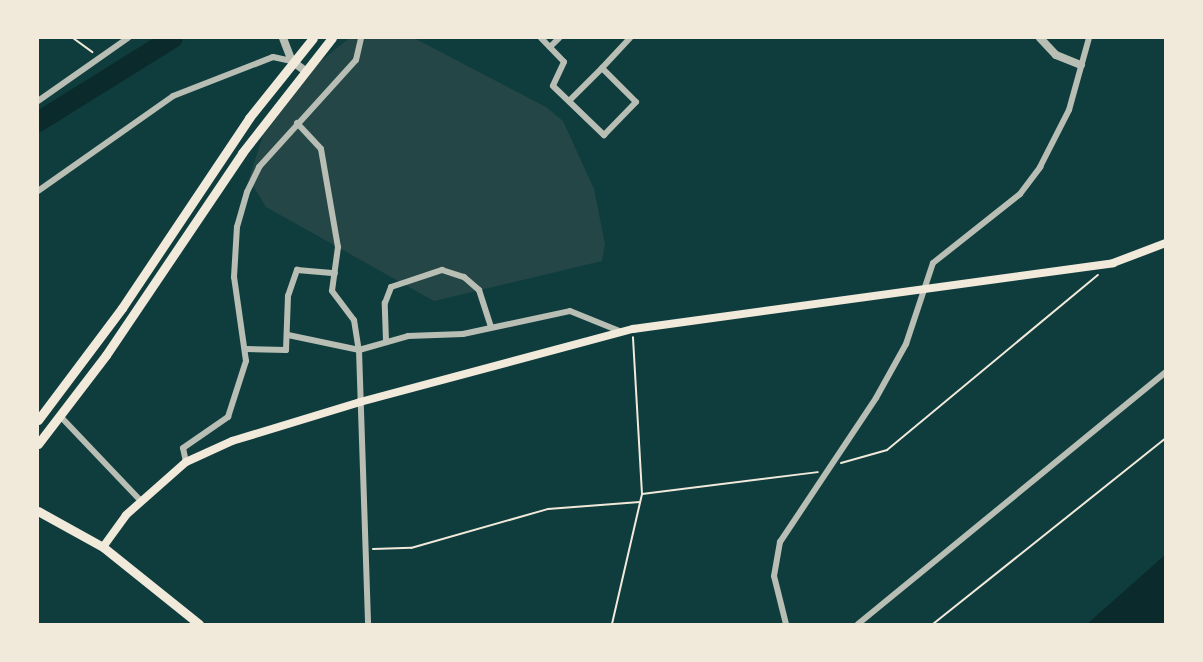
<!DOCTYPE html>
<style>
body{margin:0}
#map{position:relative;width:1203px;height:662px;overflow:hidden;background:#0f3d3e;font-family:Cabin,sans-serif}
div>[style]{position:absolute}
[style*='--x']{left:calc(var(--x)*1px);top:calc(var(--y)*1px);width:calc(var(--w)*1px);rotate:calc(var(--a)*1deg)}
.green>*{inset:0;background:#244646}
.water>*{inset:0;background:#0a2a2b}
.river>*{height:20px;margin:-10px;padding:0 10px;transform-origin:10px;border-radius:10px;background:#0a2a2b}
.path>*{height:2px;margin:-1px;padding:0 1px;transform-origin:1px;border-radius:1px;background:#f1e9da}
.minor>*{height:6px;margin:-3px;padding:0 3px;transform-origin:3px;border-radius:3px;background:#b8beb3}
.tertiary>*{height:8px;margin:-4px;padding:0 4px;transform-origin:4px;border-radius:4px;background:#b8beb3}
.secondary>*{height:8px;margin:-4px;padding:0 4px;transform-origin:4px;border-radius:4px;background:#f1e9da}
.primary>*{height:9px;margin:-4.5px;padding:0 4.5px;transform-origin:4.5px;border-radius:4.5px;background:#f1e9da}
.trunk>*{height:9px;margin:-4.5px;padding:0 4.5px;transform-origin:4.5px;border-radius:4.5px;background:#f1e9da}
span{translate:-50% -50%;white-space:nowrap;text-align:center;line-height:1.15;-webkit-text-stroke:6px #f1e9da;paint-order:stroke}
.frame{position:absolute;inset:0;border:39px solid #f1e9da;pointer-events:none}
</style>
<div id="map">
<div class="green">
<i style="clip-path:polygon(350px 38px,414px 38px,546px 107px,563px 121px,594px 189px,605px 244px,602px 261px,434px 301px,266px 207px,249px 179px,263px 135px,314px 66px)"></i>
</div>
<div class="water">
<i style="clip-path:polygon(1165px 555px,1165px 624px,1087px 624px)"></i>
</div>
<div class="river">
<i style="--x:38;--y:122;--w:159;--a:-31.9"></i>
</div>
<div class="path">
<i style="--x:73;--y:38;--w:24;--a:36"></i>
<i style="--x:841;--y:463;--w:48;--a:-15.8"></i>
<i style="--x:887;--y:450;--w:274;--a:-39.7"></i>
<i style="--x:642;--y:494;--w:177;--a:-7.1"></i>
<i style="--x:373;--y:549;--w:38;--a:-2"></i>
<i style="--x:411;--y:548;--w:142;--a:-15.9"></i>
<i style="--x:548;--y:509;--w:92;--a:-4.4"></i>
<i style="--x:612;--y:624;--w:133;--a:-77"></i>
<i style="--x:642;--y:494;--w:157;--a:-93.3"></i>
<i style="--x:933;--y:624;--w:298;--a:-38.6"></i>
</div>
<div class="minor">
<i style="--x:541;--y:38;--w:33;--a:46"></i>
<i style="--x:564;--y:62;--w:26;--a:115"></i>
<i style="--x:553;--y:86;--w:71;--a:43.9"></i>
<i style="--x:604;--y:135;--w:46;--a:-45.9"></i>
<i style="--x:636;--y:102;--w:48;--a:-135"></i>
<i style="--x:602;--y:68;--w:41;--a:-47"></i>
<i style="--x:550;--y:47;--w:13;--a:-45"></i>
<i style="--x:38;--y:101;--w:110;--a:-35"></i>
<i style="--x:569;--y:101;--w:47;--a:-45"></i>
<i style="--x:297;--y:123;--w:35;--a:47"></i>
<i style="--x:321;--y:149;--w:99;--a:80.2"></i>
<i style="--x:338;--y:247;--w:44;--a:97.8"></i>
<i style="--x:332;--y:291;--w:36;--a:53"></i>
<i style="--x:354;--y:320;--w:30;--a:81"></i>
<i style="--x:359;--y:350;--w:274;--a:88.1"></i>
<i style="--x:38;--y:191;--w:165;--a:-35.1"></i>
<i style="--x:173;--y:96;--w:107;--a:-21.3"></i>
<i style="--x:273;--y:57;--w:19;--a:12"></i>
<i style="--x:288;--y:335;--w:73;--a:11.9"></i>
<i style="--x:359;--y:350;--w:51;--a:-15.9"></i>
<i style="--x:408;--y:336;--w:55;--a:-2.1"></i>
<i style="--x:463;--y:334;--w:109;--a:-12.1"></i>
<i style="--x:570;--y:311;--w:56;--a:22"></i>
<i style="--x:386;--y:341;--w:38;--a:-92"></i>
<i style="--x:385;--y:303;--w:17;--a:-69"></i>
<i style="--x:391;--y:287;--w:54;--a:-18.4"></i>
<i style="--x:442;--y:270;--w:23;--a:18"></i>
<i style="--x:464;--y:277;--w:20;--a:41"></i>
<i style="--x:479;--y:290;--w:39;--a:72"></i>
<i style="--x:246;--y:349;--w:40;--a:1.4"></i>
<i style="--x:286;--y:350;--w:54;--a:-87.9"></i>
<i style="--x:288;--y:296;--w:28;--a:-71"></i>
<i style="--x:297;--y:270;--w:38;--a:5"></i>
<i style="--x:60;--y:416;--w:116;--a:46.4"></i>
<i style="--x:186;--y:462;--w:14;--a:-102"></i>
<i style="--x:183;--y:448;--w:55;--a:-34.6"></i>
<i style="--x:228;--y:417;--w:59;--a:-72.2"></i>
<i style="--x:246;--y:361;--w:85;--a:-98.1"></i>
<i style="--x:234;--y:277;--w:50;--a:-86.6"></i>
<i style="--x:237;--y:227;--w:36;--a:-74"></i>
<i style="--x:247;--y:192;--w:28;--a:-64"></i>
<i style="--x:259;--y:167;--w:144;--a:-47.8"></i>
<i style="--x:356;--y:60;--w:23;--a:-77"></i>
<i style="--x:786;--y:624;--w:49;--a:-104"></i>
<i style="--x:774;--y:576;--w:35;--a:-80"></i>
<i style="--x:780;--y:542;--w:173;--a:-56.3"></i>
<i style="--x:876;--y:398;--w:62;--a:-60.9"></i>
<i style="--x:906;--y:344;--w:85;--a:-71.6"></i>
<i style="--x:933;--y:263;--w:111;--a:-38.4"></i>
<i style="--x:1020;--y:194;--w:34;--a:-53"></i>
<i style="--x:1040;--y:167;--w:64;--a:-63"></i>
<i style="--x:1069;--y:110;--w:75;--a:-74.5"></i>
<i style="--x:858;--y:624;--w:398;--a:-39.3"></i>
</div>
<div class="tertiary">
<i style="--x:283;--y:38;--w:25;--a:69"></i>
<i style="--x:292;--y:61;--w:15;--a:37"></i>
<i style="--x:1040;--y:38;--w:23;--a:47"></i>
<i style="--x:1056;--y:55;--w:27;--a:22"></i>
</div>
<div class="secondary">
<i style="--x:103;--y:547;--w:39;--a:-54"></i>
<i style="--x:126;--y:515;--w:80;--a:-41.5"></i>
<i style="--x:186;--y:462;--w:51;--a:-24.5"></i>
<i style="--x:232;--y:441;--w:134;--a:-16.9"></i>
<i style="--x:360;--y:402;--w:283;--a:-15"></i>
<i style="--x:633;--y:329;--w:485;--a:-7.8"></i>
<i style="--x:1113;--y:263;--w:57;--a:-20.7"></i>
</div>
<div class="primary">
<i style="--x:38;--y:511;--w:74;--a:29"></i>
<i style="--x:103;--y:547;--w:123;--a:38.7"></i>
</div>
<div class="trunk">
<i style="--x:38;--y:420;--w:140;--a:-53.1"></i>
<i style="--x:122;--y:308;--w:229;--a:-56.2"></i>
<i style="--x:249;--y:118;--w:102;--a:-51.3"></i>
<i style="--x:38;--y:444;--w:112;--a:-52.6"></i>
<i style="--x:106;--y:355;--w:244;--a:-56"></i>
<i style="--x:242;--y:153;--w:146;--a:-52"></i>
</div>
<div class="frame"></div>
</div>
